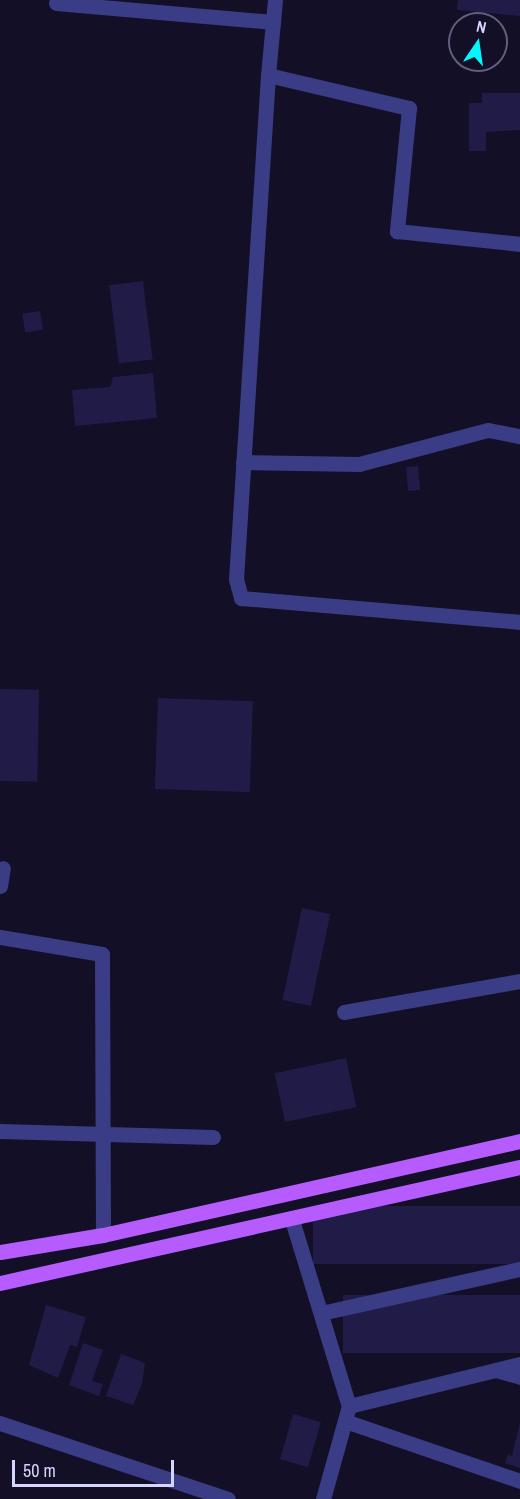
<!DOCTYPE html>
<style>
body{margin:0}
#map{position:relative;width:520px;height:1499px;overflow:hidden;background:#120f26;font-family:"Archivo Narrow",sans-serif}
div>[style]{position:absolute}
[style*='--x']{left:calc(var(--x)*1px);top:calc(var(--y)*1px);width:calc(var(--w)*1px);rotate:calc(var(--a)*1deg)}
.building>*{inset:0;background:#211b47;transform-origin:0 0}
.minor>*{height:15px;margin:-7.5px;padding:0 7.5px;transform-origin:7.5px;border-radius:7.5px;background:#3a3d85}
.major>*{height:15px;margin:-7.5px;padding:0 7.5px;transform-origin:7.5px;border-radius:7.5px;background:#b65cff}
span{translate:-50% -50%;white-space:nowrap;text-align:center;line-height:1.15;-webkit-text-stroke:6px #120f26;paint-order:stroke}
.north{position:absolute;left:448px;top:12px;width:60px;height:60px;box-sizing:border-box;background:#120f26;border:2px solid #605e7d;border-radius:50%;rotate:13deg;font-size:16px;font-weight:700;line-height:24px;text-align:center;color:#d6d5ff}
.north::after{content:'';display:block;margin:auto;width:21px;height:27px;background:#01f8ff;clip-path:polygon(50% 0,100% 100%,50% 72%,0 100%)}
.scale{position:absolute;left:12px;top:1460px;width:162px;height:27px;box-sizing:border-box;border:3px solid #d6d5ff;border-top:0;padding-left:8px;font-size:18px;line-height:21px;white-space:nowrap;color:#d6d5ff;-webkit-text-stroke:4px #120f26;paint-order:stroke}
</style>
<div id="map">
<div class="building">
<i style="clip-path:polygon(458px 0,520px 0,520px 16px,457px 10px)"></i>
<i style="clip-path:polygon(482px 93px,520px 93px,520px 130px,486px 132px,486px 151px,469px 151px,469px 103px,482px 103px)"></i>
<i style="left:143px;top:281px;width:79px;height:34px;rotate:83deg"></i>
<i style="left:40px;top:311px;width:19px;height:18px;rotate:81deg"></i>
<i style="clip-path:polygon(153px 373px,157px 418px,75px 426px,72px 390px,110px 387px,113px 377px)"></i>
<i style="left:418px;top:466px;width:24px;height:12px;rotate:85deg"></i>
<i style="left:0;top:689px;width:39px;height:92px;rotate:1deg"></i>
<i style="left:158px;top:698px;width:95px;height:91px;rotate:2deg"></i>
<i style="left:302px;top:908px;width:29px;height:94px;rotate:12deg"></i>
<i style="left:346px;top:1058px;width:50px;height:73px;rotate:78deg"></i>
<i style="left:520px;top:1206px;width:58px;height:207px;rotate:90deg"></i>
<i style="left:520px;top:1295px;width:58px;height:177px;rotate:90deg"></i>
<i style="clip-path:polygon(46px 1305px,86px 1317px,77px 1347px,70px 1345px,58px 1378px,29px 1365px)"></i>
<i style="clip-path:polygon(83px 1343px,103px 1350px,92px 1381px,103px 1384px,99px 1396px,69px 1385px)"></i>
<i style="clip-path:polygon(121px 1354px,145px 1363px,142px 1384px,133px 1405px,106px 1396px)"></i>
<i style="left:293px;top:1414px;width:29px;height:47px;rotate:16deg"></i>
<i style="clip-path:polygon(520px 1422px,520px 1468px,505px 1463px,508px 1454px,512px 1456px)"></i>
</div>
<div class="minor">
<i style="--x:275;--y:0;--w:75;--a:95.3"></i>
<i style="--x:268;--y:75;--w:145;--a:13.2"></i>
<i style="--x:409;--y:108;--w:124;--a:95.6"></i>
<i style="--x:397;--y:231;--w:124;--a:6"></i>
<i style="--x:56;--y:3;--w:218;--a:5"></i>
<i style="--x:268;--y:75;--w:505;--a:93.63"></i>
<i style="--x:236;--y:579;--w:20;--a:75"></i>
<i style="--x:241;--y:598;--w:280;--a:4.9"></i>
<i style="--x:243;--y:462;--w:116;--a:1"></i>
<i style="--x:359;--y:464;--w:133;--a:-14.8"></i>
<i style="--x:488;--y:430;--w:33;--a:11"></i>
<i style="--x:0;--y:886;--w:18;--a:-81"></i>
<i style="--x:0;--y:937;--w:103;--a:9.5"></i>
<i style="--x:102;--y:954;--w:281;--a:89.8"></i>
<i style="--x:344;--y:1012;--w:179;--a:-10"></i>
<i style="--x:0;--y:1131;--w:213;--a:1.6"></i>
<i style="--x:292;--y:1220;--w:195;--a:73"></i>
<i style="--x:321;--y:1313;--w:204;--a:-12.5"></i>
<i style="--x:496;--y:1370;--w:25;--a:16"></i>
<i style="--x:345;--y:1421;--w:185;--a:18.9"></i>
<i style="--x:0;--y:1423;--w:240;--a:18.4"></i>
<i style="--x:323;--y:1499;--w:97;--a:-74.4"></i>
<i style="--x:349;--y:1406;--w:176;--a:-13.8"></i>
</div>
<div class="major">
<i style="--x:0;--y:1252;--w:104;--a:-9.4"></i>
<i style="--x:103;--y:1235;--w:427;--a:-12.7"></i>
<i style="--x:0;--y:1283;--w:533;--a:-12.58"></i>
</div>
<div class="north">N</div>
<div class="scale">50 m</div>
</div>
